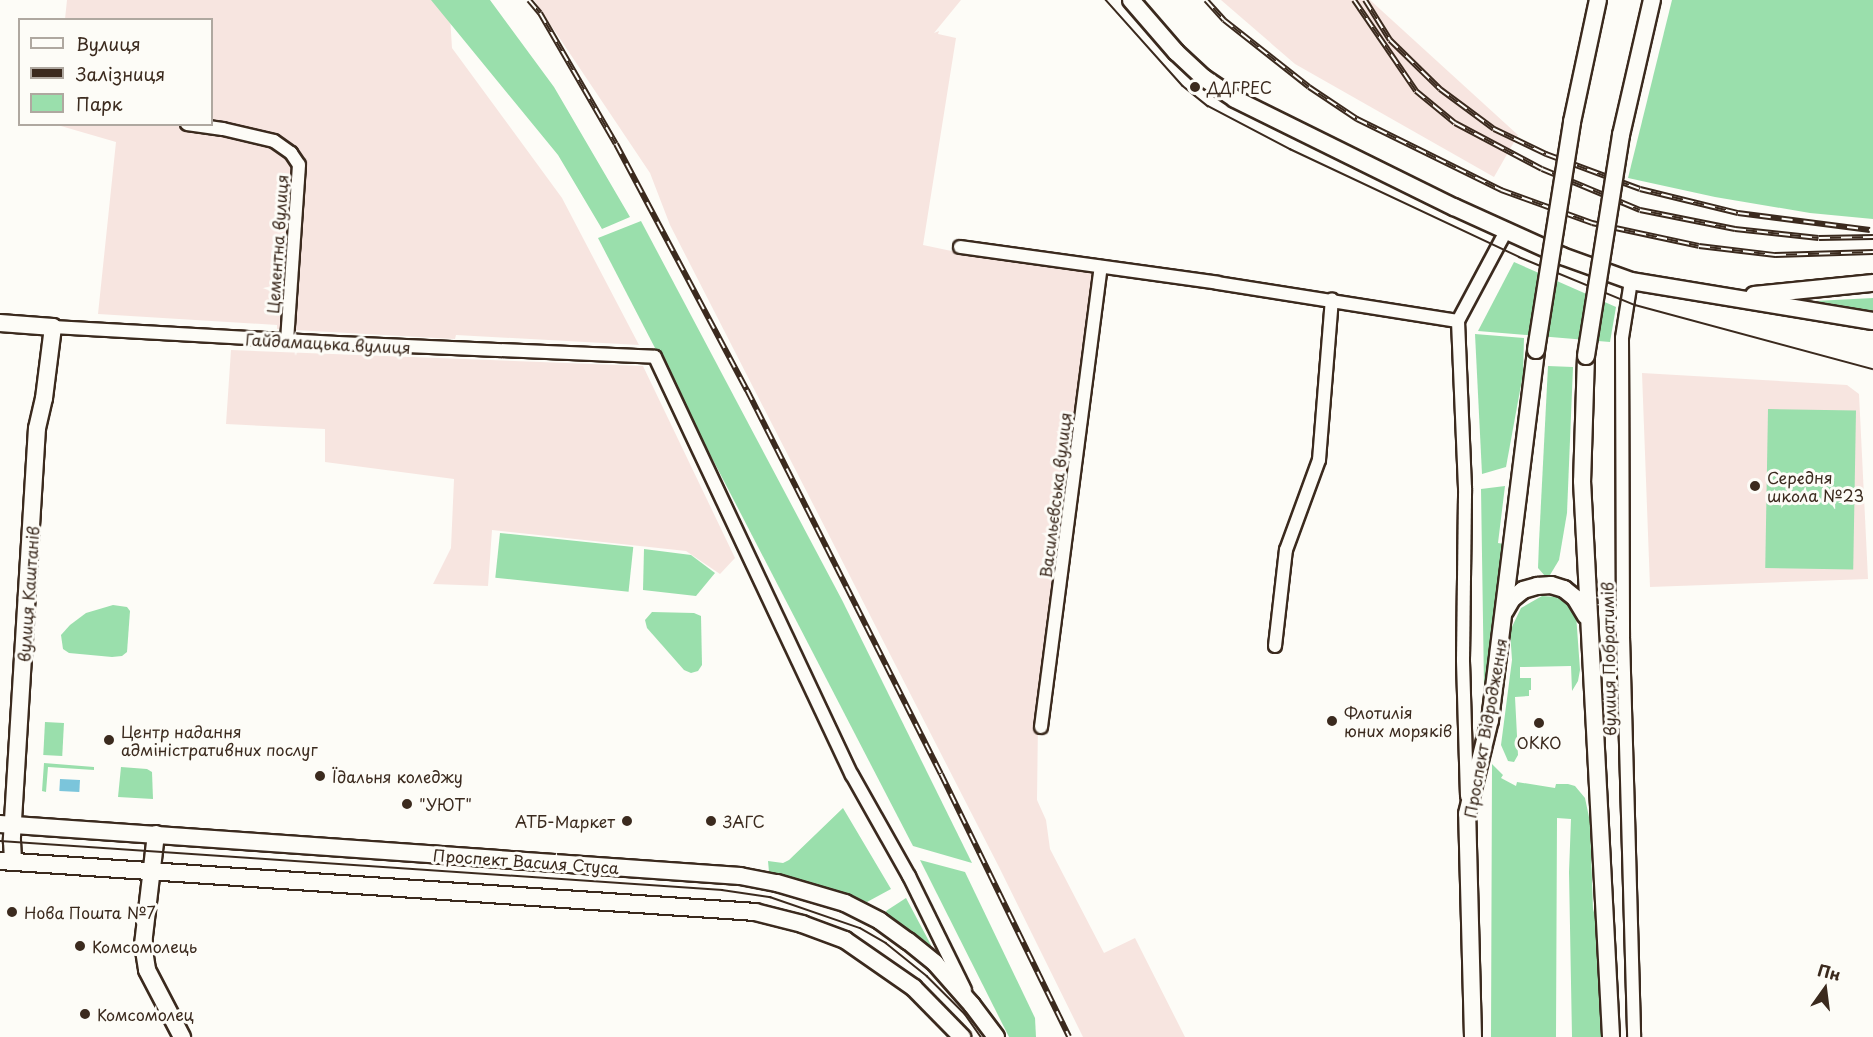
<!DOCTYPE html>
<meta charset="utf-8">
<style>
body{margin:0}
#map{position:relative;width:1873px;height:1037px;overflow:hidden;background:#fdfcf7;font-family:"Playpen Sans",sans-serif}
div>[style]{position:absolute}
[style*='--x']{left:calc(var(--x)*1px);top:calc(var(--y)*1px);width:calc(var(--w)*1px);rotate:calc(var(--a)*1deg)}
.built>*{inset:0;background:#f7e5e0}
.green>*{inset:0;background:#9adfac;transform-origin:0 0}
.water>*{inset:0;background:#7bc5db;transform-origin:0 0}
.roads{filter:drop-shadow(2px 0 #3b2a1e) drop-shadow(-2px 0 #3b2a1e) drop-shadow(0 2px #3b2a1e) drop-shadow(0 -2px #3b2a1e)}
.street>*{height:12px;margin:-6px;padding:0 6px;transform-origin:6px;border-radius:6px;background:#fdfcf7}
.secondary>*{height:16px;margin:-8px;padding:0 8px;transform-origin:8px;border-radius:8px;background:#fdfcf7}
.tram>*{height:1.5px;margin:-0.75px;padding:0 0.75px;transform-origin:0.75px;border-radius:0.75px;background:#3b2a1e}
.rail>*{height:6px;margin-top:-3px;transform-origin:0;background:repeating-linear-gradient(90deg,#fdfcf7 0 11px,#3b2a1e 0 22px);box-sizing:border-box;border-block:2px solid #3b2a1e}
.bridges{filter:drop-shadow(2px 0 #3b2a1e) drop-shadow(-2px 0 #3b2a1e) drop-shadow(0 2px #3b2a1e) drop-shadow(0 -2px #3b2a1e)}
.secondary-bridge>*{height:16px;margin:-8px;padding:0 8px;transform-origin:8px;border-radius:8px;background:#fdfcf7}
.dots>*{width:16px;height:16px;translate:-50% -50%;box-sizing:border-box;border:3px solid #fdfcf7;border-radius:50%}
span{translate:-50% -50%;white-space:nowrap;text-align:center;line-height:1.15;-webkit-text-stroke:6px #fdfcf7;paint-order:stroke}
.poi-label{font-size:16px;color:#3b2a1e}
.left{translate:0 -50%;text-align:left}
.right{translate:-100% -50%;text-align:right}
.street-label{font-size:16px;color:#3b2a1e}
.legend{position:absolute;left:18px;top:18px;width:195px;height:108px;box-sizing:border-box;background:#fdfcf7;border:2px solid #afa8a0;margin:0;padding:8px 10px;list-style:none;font-size:18px;color:#3b2a1e}
.legend li{display:flex;align-items:center;gap:12px;height:30px}
.legend b{width:30px;border:2px solid #afa8a0}
.north{position:absolute;left:1795px;top:959px;width:60px;height:60px;-webkit-text-stroke:4px #fdfcf7;paint-order:stroke;rotate:14deg;font-size:16px;font-weight:700;line-height:24px;text-align:center;color:#3b2a1e}
.north::after{content:'';display:block;margin:auto;width:21px;height:27px;background:#3b2a1e;clip-path:polygon(50% 0,100% 100%,50% 72%,0 100%)}
</style>
<div id="map">
<div class="built">
<i style="clip-path:polygon(67px 0,449px 0,452px 48px,562px 198px,639px 345px,456px 335px,455px 339px,277px 329px,277px 325px,98px 314px,116px 142px,54px 124px,212px 124px,212px 20px,65px 19px)"></i>
<i style="clip-path:polygon(534px 0,961px 0,934px 33px,939px 31px,938px 34px,956px 38px,923px 245px,961px 253px,1097px 271px,1038px 723px,1037px 800px,1046px 820px,1050px 849px,1104px 953px,1135px 938px,1185px 1037px,1083px 1037px,999px 867px,670px 225px,650px 173px)"></i>
<i style="clip-path:polygon(1221px 0,1370px 0,1518px 135px,1494px 177px,1295px 64px)"></i>
<i style="clip-path:polygon(231px 350px,643px 366px,735px 558px,720px 574px,686px 551px,492px 530px,488px 586px,433px 584px,451px 548px,454px 479px,325px 462px,325px 429px,226px 424px)"></i>
<i style="clip-path:polygon(1642px 373px,1847px 385px,1859px 394px,1868px 579px,1650px 587px)"></i>
</div>
<div class="green">
<i style="clip-path:polygon(431px 0,490px 0,554px 87px,630px 217px,602px 229px,558px 155px)"></i>
<i style="clip-path:polygon(1672px 0,1873px 0,1873px 219px,1810px 213px,1715px 197px,1628px 178px)"></i>
<i style="clip-path:polygon(641px 221px,842px 600px,972px 863px,913px 846px,598px 238px)"></i>
<i style="clip-path:polygon(1514px 262px,1616px 307px,1610px 342px,1478px 331px)"></i>
<i style="clip-path:polygon(1873px 298px,1873px 311px,1815px 301px)"></i>
<i style="clip-path:polygon(1475px 334px,1524px 338px,1523px 374px,1506px 467px,1482px 474px)"></i>
<i style="clip-path:polygon(1548px 366px,1573px 367px,1567px 513px,1559px 560px,1550px 575px,1545px 576px,1538px 568px,1539px 542px)"></i>
<i style="left:1768px;top:409px;width:88px;height:159px;rotate:1deg"></i>
<i style="clip-path:polygon(1505px 486px,1498px 543px,1504px 544px,1487px 685px,1484px 687px,1481px 489px)"></i>
<i style="left:500px;top:533px;width:134px;height:45px;rotate:6deg"></i>
<i style="clip-path:polygon(644px 549px,691px 555px,715px 573px,696px 596px,643px 590px)"></i>
<i style="clip-path:polygon(1542px 596px,1558px 597px,1566px 601px,1576px 614px,1580px 670px,1578px 681px,1572px 691px,1571px 666px,1520px 667px,1520px 678px,1531px 678px,1531px 690px,1529px 690px,1529px 696px,1515px 697px,1518px 755px,1514px 762px,1508px 761px,1501px 745px,1512px 660px,1510px 631px,1521px 608px)"></i>
<i style="clip-path:polygon(113px 605px,127px 607px,130px 611px,127px 652px,122px 656px,112px 657px,69px 653px,63px 649px,61px 635px,70px 625px,86px 613px)"></i>
<i style="clip-path:polygon(652px 612px,694px 613px,701px 616px,702px 665px,698px 671px,691px 673px,684px 670px,647px 628px,645px 620px)"></i>
<i style="left:45px;top:722px;width:19px;height:33px;rotate:3deg"></i>
<i style="clip-path:polygon(44px 763px,94px 767px,94px 770px,48px 767px,46px 792px,42px 791px)"></i>
<i style="clip-path:polygon(1492px 764px,1503px 775px,1501px 778px,1516px 786px,1517px 782px,1555px 788px,1556px 784px,1568px 784px,1575px 786px,1585px 798px,1590px 822px,1593px 909px,1600px 932px,1604px 1037px,1572px 1037px,1569px 872px,1571px 819px,1557px 818px,1556px 1037px,1491px 1037px)"></i>
<i style="clip-path:polygon(121px 767px,147px 769px,152px 772px,153px 799px,118px 797px)"></i>
<i style="clip-path:polygon(843px 808px,891px 889px,867px 902px,769px 872px,768px 861px,783px 863px,789px 860px)"></i>
<i style="clip-path:polygon(920px 860px,965px 872px,1035px 1018px,1036px 1037px,1009px 1037px)"></i>
<i style="clip-path:polygon(906px 898px,931px 945px,931px 949px,889px 919px,886px 911px)"></i>
</div>
<div class="water">
<i style="left:60px;top:779px;width:20px;height:12px;rotate:3deg"></i>
</div>
<div class="roads">
<div class="street">
<i style="--x:187;--y:124;--w:36;--a:8"></i>
<i style="--x:223;--y:129;--w:52;--a:13.2"></i>
<i style="--x:274;--y:141;--w:21;--a:35"></i>
<i style="--x:291;--y:153;--w:14;--a:56"></i>
<i style="--x:299;--y:165;--w:176;--a:93.9"></i>
<i style="--x:960;--y:247;--w:260;--a:7.9"></i>
<i style="--x:1218;--y:283;--w:243;--a:9"></i>
<i style="--x:1631;--y:281;--w:58;--a:99"></i>
<i style="--x:1622;--y:338;--w:299;--a:89.8"></i>
<i style="--x:1623;--y:637;--w:400;--a:88.4"></i>
<i style="--x:53;--y:327;--w:285;--a:3.2"></i>
<i style="--x:338;--y:343;--w:317;--a:2.5"></i>
<i style="--x:655;--y:357;--w:462;--a:64.8"></i>
<i style="--x:852;--y:775;--w:116;--a:60.6"></i>
<i style="--x:909;--y:876;--w:127;--a:63.8"></i>
<i style="--x:1275;--y:646;--w:97;--a:-83.5"></i>
<i style="--x:1286;--y:550;--w:96;--a:-69.9"></i>
<i style="--x:1319;--y:460;--w:161;--a:-85.4"></i>
<i style="--x:1041;--y:727;--w:464;--a:-82.6"></i>
<i style="--x:1467;--y:796;--w:136;--a:-91.7"></i>
<i style="--x:1463;--y:660;--w:172;--a:-89.3"></i>
<i style="--x:1465;--y:488;--w:167;--a:-92.4"></i>
<i style="--x:1458;--y:321;--w:102;--a:-61.9"></i>
</div>
<div class="secondary">
<i style="--x:1131;--y:0;--w:69;--a:49.1"></i>
<i style="--x:1176;--y:52;--w:38;--a:43"></i>
<i style="--x:1204;--y:78;--w:37;--a:34"></i>
<i style="--x:1235;--y:99;--w:244;--a:26.3"></i>
<i style="--x:1454;--y:207;--w:119;--a:24.4"></i>
<i style="--x:1562;--y:256;--w:73;--a:19.9"></i>
<i style="--x:1631;--y:281;--w:245;--a:9.4"></i>
<i style="--x:1754;--y:295;--w:120;--a:-5.8"></i>
<i style="--x:0;--y:323;--w:53;--a:4.3"></i>
<i style="--x:53;--y:327;--w:72;--a:97.2"></i>
<i style="--x:44;--y:398;--w:31;--a:103"></i>
<i style="--x:37;--y:428;--w:414;--a:93.5"></i>
<i style="--x:12;--y:841;--w:21;--a:87"></i>
<i style="--x:1586;--y:356;--w:125;--a:91.8"></i>
<i style="--x:1582;--y:481;--w:557;--a:87.01"></i>
<i style="--x:1505;--y:611;--w:14;--a:-60"></i>
<i style="--x:1512;--y:599;--w:14;--a:-39"></i>
<i style="--x:1523;--y:590;--w:15;--a:-16"></i>
<i style="--x:1537;--y:586;--w:14;--a:-4"></i>
<i style="--x:1551;--y:585;--w:14;--a:17"></i>
<i style="--x:1564;--y:589;--w:14;--a:39"></i>
<i style="--x:1575;--y:598;--w:21;--a:59"></i>
<i style="--x:0;--y:824;--w:742;--a:4.02"></i>
<i style="--x:740;--y:876;--w:38;--a:11"></i>
<i style="--x:777;--y:883;--w:71;--a:16.4"></i>
<i style="--x:845;--y:903;--w:39;--a:27"></i>
<i style="--x:880;--y:921;--w:34;--a:36"></i>
<i style="--x:908;--y:941;--w:35;--a:39"></i>
<i style="--x:935;--y:963;--w:56;--a:48.6"></i>
<i style="--x:972;--y:1005;--w:40;--a:53"></i>
<i style="--x:156;--y:834;--w:111;--a:96.7"></i>
<i style="--x:143;--y:944;--w:26;--a:81"></i>
<i style="--x:147;--y:970;--w:76;--a:62.4"></i>
<i style="--x:0;--y:861;--w:757;--a:3.86"></i>
<i style="--x:755;--y:912;--w:49;--a:14.3"></i>
<i style="--x:802;--y:924;--w:46;--a:20.4"></i>
<i style="--x:845;--y:940;--w:84;--a:34.8"></i>
<i style="--x:914;--y:988;--w:69;--a:45.6"></i>
<i style="--x:1473;--y:1037;--w:223;--a:-91.5"></i>
<i style="--x:1467;--y:814;--w:97;--a:-76.3"></i>
<i style="--x:1490;--y:720;--w:373;--a:-82.9"></i>
</div>
</div>
<div class="tram">
<i style="--x:1106;--y:0;--w:115;--a:48.2"></i>
<i style="--x:1183;--y:86;--w:32;--a:39"></i>
<i style="--x:1208;--y:106;--w:93;--a:27.7"></i>
<i style="--x:1290;--y:149;--w:253;--a:25.2"></i>
<i style="--x:1519;--y:257;--w:126;--a:22.5"></i>
<i style="--x:1635;--y:305;--w:246;--a:15.1"></i>
<i style="--x:0;--y:841;--w:724;--a:3.88"></i>
<i style="--x:722;--y:890;--w:49;--a:8.3"></i>
<i style="--x:770;--y:897;--w:95;--a:19"></i>
<i style="--x:860;--y:928;--w:30;--a:30"></i>
<i style="--x:886;--y:943;--w:53;--a:38.8"></i>
<i style="--x:927;--y:976;--w:54;--a:45"></i>
<i style="--x:965;--y:1014;--w:28;--a:55"></i>
</div>
<div class="rail">
<i style="--x:529;--y:0;--w:17;--a:50"></i>
<i style="--x:540;--y:13;--w:151;--a:59.9"></i>
<i style="--x:616;--y:144;--w:279;--a:62"></i>
<i style="--x:747;--y:390;--w:430;--a:63.2"></i>
<i style="--x:941;--y:774;--w:292;--a:64"></i>
<i style="--x:1206;--y:0;--w:27;--a:48"></i>
<i style="--x:1224;--y:20;--w:108;--a:38.2"></i>
<i style="--x:1309;--y:87;--w:58;--a:33.7"></i>
<i style="--x:1357;--y:119;--w:161;--a:26.2"></i>
<i style="--x:1501;--y:190;--w:97;--a:19.9"></i>
<i style="--x:1592;--y:223;--w:109;--a:12.1"></i>
<i style="--x:1699;--y:246;--w:77;--a:6.8"></i>
<i style="--x:1775;--y:255;--w:98;--a:-1.8"></i>
<i style="--x:1354;--y:0;--w:110;--a:55.7"></i>
<i style="--x:1416;--y:91;--w:50;--a:39.4"></i>
<i style="--x:1455;--y:123;--w:98;--a:27.9"></i>
<i style="--x:1542;--y:169;--w:106;--a:22.7"></i>
<i style="--x:1640;--y:210;--w:97;--a:11.3"></i>
<i style="--x:1735;--y:229;--w:84;--a:6.1"></i>
<i style="--x:1819;--y:238;--w:54;--a:-1.1"></i>
<i style="--x:1365;--y:0;--w:47;--a:58"></i>
<i style="--x:1390;--y:40;--w:70;--a:44.4"></i>
<i style="--x:1440;--y:89;--w:67;--a:36.5"></i>
<i style="--x:1494;--y:129;--w:58;--a:25.7"></i>
<i style="--x:1546;--y:154;--w:100;--a:20.4"></i>
<i style="--x:1640;--y:189;--w:101;--a:13.8"></i>
<i style="--x:1738;--y:213;--w:133;--a:7.3"></i>
</div>
<div class="bridges">
<div class="secondary-bridge">
<i style="--x:1536;--y:350;--w:231;--a:-81"></i>
<i style="--x:1572;--y:122;--w:125;--a:-78"></i>
<i style="--x:1586;--y:356;--w:224;--a:-81"></i>
<i style="--x:1621;--y:135;--w:139;--a:-77.1"></i>
</div>
</div>
<div class="dots">
<i style="left:1195px;top:87px;background:#3b2a1e"></i>
<i style="left:1755px;top:486px;background:#3b2a1e"></i>
<i style="left:1332px;top:721px;background:#3b2a1e"></i>
<i style="left:1539px;top:723px;background:#3b2a1e"></i>
<i style="left:109px;top:740px;background:#3b2a1e"></i>
<i style="left:320px;top:776px;background:#3b2a1e"></i>
<i style="left:407px;top:804px;background:#3b2a1e"></i>
<i style="left:627px;top:821px;background:#3b2a1e"></i>
<i style="left:711px;top:821px;background:#3b2a1e"></i>
<i style="left:12px;top:912px;background:#3b2a1e"></i>
<i style="left:80px;top:946px;background:#3b2a1e"></i>
<i style="left:85px;top:1014px;background:#3b2a1e"></i>
</div>
<div class="poi-label">
<span class="left" style="left:1207px;top:87px">ДДГРЕС</span>
<span class="left" style="left:1767px;top:486px">Середня<br>школа №23</span>
<span class="left" style="left:1344px;top:721px">Флотилія<br>юних моряків</span>
<span class="left" style="left:121px;top:740px">Центр надання<br>адміністративних послуг</span>
<span style="left:1539px;top:742px">ОККО</span>
<span class="left" style="left:332px;top:776px">Їдальня коледжу</span>
<span class="left" style="left:419px;top:804px">"УЮТ"</span>
<span class="right" style="left:615px;top:821px">АТБ-Маркет</span>
<span class="left" style="left:723px;top:821px">ЗАГС</span>
<span class="left" style="left:24px;top:912px">Нова Пошта №7</span>
<span class="left" style="left:92px;top:946px">Комсомолець</span>
<span class="left" style="left:97px;top:1014px">Комсомолец</span>
</div>
<div class="street-label">
<span style="left:277px;top:244px;rotate:-86deg">Цементна вулиця</span>
<span style="left:328px;top:343px;rotate:3deg">Гайдамацька вулиця</span>
<span style="left:1055px;top:495px;rotate:-83deg">Васильєвська вулиця</span>
<span style="left:28px;top:594px;rotate:-86deg">вулиця Каштанів</span>
<span style="left:1608px;top:659px;rotate:-91deg">вулиця Побратимів</span>
<span style="left:1485px;top:728px;rotate:-80deg">Проспект Відродження</span>
<span style="left:526px;top:861px;rotate:4deg">Проспект Василя Стуса</span>
</div>
<ul class="legend">
<li><b style="height:8px;background:#fdfcf7"></b>Вулиця</li>
<li><b style="height:8px;background:#3b2a1e"></b>Залізниця</li>
<li><b style="height:16px;background:#9adfac"></b>Парк</li>
</ul>
<div class="north">Пн</div>
</div>
